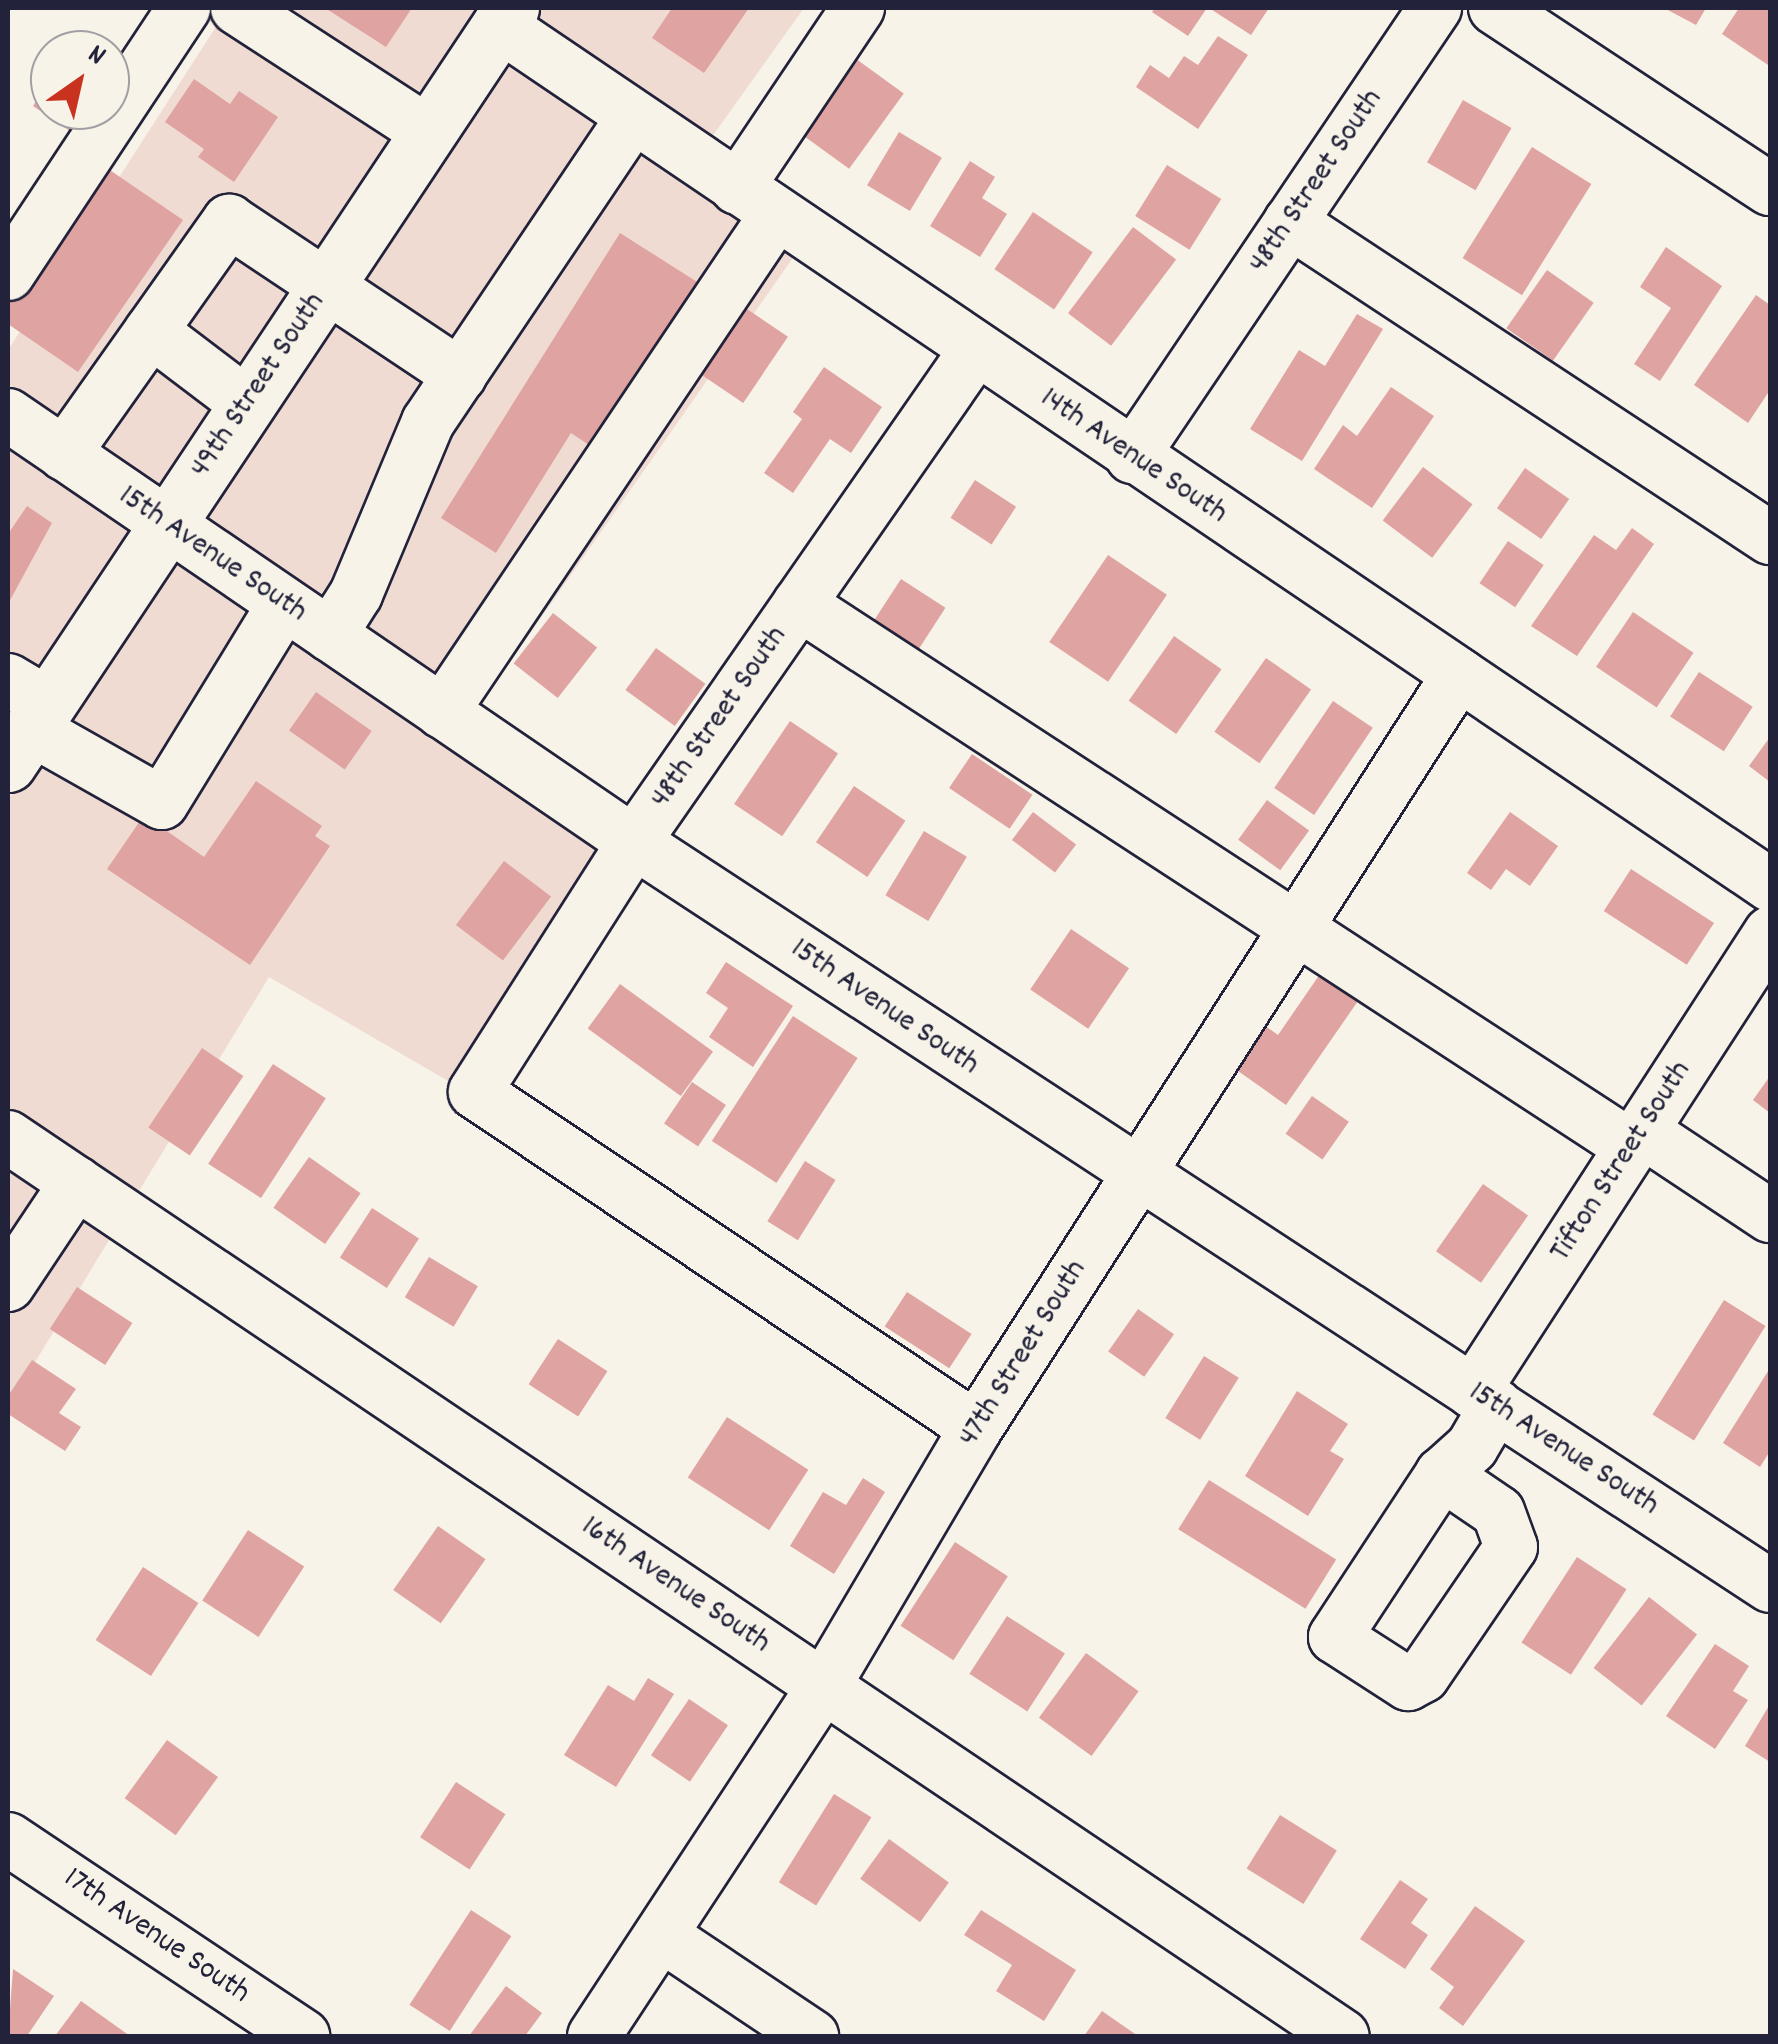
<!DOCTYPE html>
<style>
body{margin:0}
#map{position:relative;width:1778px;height:2044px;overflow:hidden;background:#f7f3e8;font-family:Dekko,sans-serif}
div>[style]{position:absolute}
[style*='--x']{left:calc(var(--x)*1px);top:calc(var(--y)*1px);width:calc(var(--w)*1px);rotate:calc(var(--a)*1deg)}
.built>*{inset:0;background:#f0dbd3;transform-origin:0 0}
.building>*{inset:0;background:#dfa4a1;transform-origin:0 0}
.roads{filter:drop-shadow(2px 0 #22223b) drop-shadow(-2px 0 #22223b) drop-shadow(0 2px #22223b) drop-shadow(0 -2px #22223b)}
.minor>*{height:52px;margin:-26px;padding:0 26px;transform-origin:26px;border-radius:26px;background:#f7f3e8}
.major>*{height:55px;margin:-27.5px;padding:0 27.5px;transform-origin:27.5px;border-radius:27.5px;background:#f7f3e8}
span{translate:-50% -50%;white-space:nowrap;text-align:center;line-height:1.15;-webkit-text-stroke:9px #f7f3e8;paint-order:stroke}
.street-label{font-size:32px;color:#22223b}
.frame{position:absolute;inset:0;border:10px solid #22223b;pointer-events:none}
.north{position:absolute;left:30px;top:30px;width:100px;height:100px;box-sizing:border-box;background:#f7f3e8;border:2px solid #a29fa3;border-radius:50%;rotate:34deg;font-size:28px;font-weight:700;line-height:40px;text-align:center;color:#22223b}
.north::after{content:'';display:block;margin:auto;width:35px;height:45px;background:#c8321e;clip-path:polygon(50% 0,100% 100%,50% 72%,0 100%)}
</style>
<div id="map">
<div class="built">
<i style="clip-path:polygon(279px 8px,487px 8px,424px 102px)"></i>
<i style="clip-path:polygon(536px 8px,804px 8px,709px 141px,529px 17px)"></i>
<i style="clip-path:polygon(219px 22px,399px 140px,163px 495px,8px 388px,8px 350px)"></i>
<i style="left:504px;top:55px;width:353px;height:555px;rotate:35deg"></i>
<i style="clip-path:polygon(8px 443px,138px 532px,8px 727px)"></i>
<i style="clip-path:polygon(171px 555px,605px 850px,455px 1085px,269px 977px,136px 1196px,8px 1110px,8px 800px)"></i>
<i style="clip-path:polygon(8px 1164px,112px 1235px,8px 1407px)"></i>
</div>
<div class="building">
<i style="clip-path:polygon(325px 8px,412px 8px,386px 47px)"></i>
<i style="clip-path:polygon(672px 8px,749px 8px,704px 73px,652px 38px)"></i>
<i style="clip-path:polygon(1155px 8px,1207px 8px,1188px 36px,1152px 12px)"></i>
<i style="clip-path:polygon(1209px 8px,1269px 8px,1251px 35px)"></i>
<i style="clip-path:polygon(1664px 8px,1706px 8px,1696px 25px)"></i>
<i style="clip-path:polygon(1739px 8px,1770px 8px,1768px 65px,1722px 34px)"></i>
<i style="clip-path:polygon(1218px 36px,1248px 55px,1198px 129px,1136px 87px,1150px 65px,1169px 78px,1184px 56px,1198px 65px)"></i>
<i style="left:852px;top:56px;width:64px;height:93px;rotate:36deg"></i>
<i style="clip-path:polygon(194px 79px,230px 104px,239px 91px,278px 117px,234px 182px,198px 157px,204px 149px,165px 122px)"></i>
<i style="clip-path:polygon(50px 80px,50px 110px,88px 110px,73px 133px,33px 106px)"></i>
<i style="left:1463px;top:100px;width:56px;height:72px;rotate:30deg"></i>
<i style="left:899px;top:132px;width:50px;height:62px;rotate:31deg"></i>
<i style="left:1532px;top:147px;width:70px;height:131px;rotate:32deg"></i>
<i style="clip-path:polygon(970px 161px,995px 177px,982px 198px,1007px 214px,980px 257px,930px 226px)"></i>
<i style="clip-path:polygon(101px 164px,183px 220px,78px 372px,8px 324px,8px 300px)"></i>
<i style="left:1167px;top:165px;width:64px;height:60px;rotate:32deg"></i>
<i style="left:1033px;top:212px;width:72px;height:69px;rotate:34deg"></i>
<i style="left:1133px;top:227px;width:54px;height:108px;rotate:37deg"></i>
<i style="clip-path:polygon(620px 233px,702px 285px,598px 451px,571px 433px,496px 553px,441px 518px)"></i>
<i style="clip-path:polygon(1666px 247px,1722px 286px,1660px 381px,1634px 364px,1671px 308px,1640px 287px)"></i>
<i style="left:1547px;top:270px;width:57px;height:71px;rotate:35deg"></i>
<i style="clip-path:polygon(1756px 295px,1770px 305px,1770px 390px,1748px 423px,1694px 385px)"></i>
<i style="left:744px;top:307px;width:53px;height:80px;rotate:34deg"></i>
<i style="clip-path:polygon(1357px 314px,1383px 329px,1302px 461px,1250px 429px,1299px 350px,1325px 366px)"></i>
<i style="clip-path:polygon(824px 367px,882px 407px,851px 453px,830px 439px,793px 493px,764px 473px,802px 419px,793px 412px)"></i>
<i style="clip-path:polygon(1391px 387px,1434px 416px,1372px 508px,1314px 469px,1343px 425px,1357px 436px)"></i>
<i style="left:1423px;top:467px;width:62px;height:67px;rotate:37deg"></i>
<i style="left:1525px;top:468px;width:54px;height:49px;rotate:35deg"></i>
<i style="left:975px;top:480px;width:49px;height:45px;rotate:33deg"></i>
<i style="clip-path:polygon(27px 506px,52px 523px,8px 604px,8px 534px)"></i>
<i style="clip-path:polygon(1632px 528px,1654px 544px,1577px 656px,1531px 626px,1594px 535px,1616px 550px)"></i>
<i style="left:1508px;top:541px;width:43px;height:51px;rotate:34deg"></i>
<i style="left:1108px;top:555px;width:71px;height:105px;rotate:34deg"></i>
<i style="left:901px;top:579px;width:53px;height:49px;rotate:33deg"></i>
<i style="left:1633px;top:612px;width:73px;height:66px;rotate:34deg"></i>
<i style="left:553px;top:613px;width:56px;height:64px;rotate:38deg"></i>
<i style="left:1174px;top:636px;width:58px;height:79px;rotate:35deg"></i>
<i style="left:656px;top:648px;width:61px;height:52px;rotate:36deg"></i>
<i style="left:1266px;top:658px;width:55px;height:90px;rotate:35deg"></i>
<i style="left:1699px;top:672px;width:64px;height:53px;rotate:33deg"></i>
<i style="left:316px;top:692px;width:68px;height:47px;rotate:35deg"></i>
<i style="left:1333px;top:701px;width:48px;height:105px;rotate:34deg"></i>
<i style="left:790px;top:721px;width:58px;height:100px;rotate:34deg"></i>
<i style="clip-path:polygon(1770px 737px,1770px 782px,1749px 766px)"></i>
<i style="left:972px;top:754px;width:73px;height:41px;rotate:34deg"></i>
<i style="clip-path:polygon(256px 781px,322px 826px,315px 836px,330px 846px,250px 965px,107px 869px,144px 815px,204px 857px)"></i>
<i style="left:854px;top:786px;width:62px;height:68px;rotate:34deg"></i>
<i style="left:1267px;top:800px;width:52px;height:49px;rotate:36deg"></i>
<i style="left:1033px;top:812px;width:54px;height:35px;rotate:37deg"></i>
<i style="clip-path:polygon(1510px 812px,1558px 846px,1530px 886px,1506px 869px,1491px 890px,1467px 873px)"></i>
<i style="left:924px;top:831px;width:50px;height:75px;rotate:31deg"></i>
<i style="left:504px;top:861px;width:59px;height:80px;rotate:37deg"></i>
<i style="left:1631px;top:869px;width:99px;height:50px;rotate:33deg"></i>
<i style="left:1071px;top:929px;width:70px;height:73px;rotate:34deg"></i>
<i style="clip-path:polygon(726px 962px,793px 1006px,753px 1067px,709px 1037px,728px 1008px,706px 993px)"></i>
<i style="clip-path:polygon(1320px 974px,1358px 1001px,1286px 1105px,1231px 1066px,1261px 1023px,1278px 1035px)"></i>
<i style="left:620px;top:984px;width:115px;height:55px;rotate:36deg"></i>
<i style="left:793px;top:1016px;width:77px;height:149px;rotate:33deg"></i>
<i style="left:202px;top:1048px;width:50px;height:96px;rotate:34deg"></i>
<i style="left:273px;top:1064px;width:63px;height:119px;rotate:33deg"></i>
<i style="clip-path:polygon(1770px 1076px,1770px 1113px,1753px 1100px)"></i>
<i style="left:692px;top:1082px;width:41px;height:50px;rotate:34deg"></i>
<i style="left:1312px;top:1096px;width:45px;height:46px;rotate:35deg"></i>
<i style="left:309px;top:1157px;width:63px;height:62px;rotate:35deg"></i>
<i style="left:805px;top:1161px;width:36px;height:71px;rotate:32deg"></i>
<i style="left:1483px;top:1184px;width:55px;height:82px;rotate:35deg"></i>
<i style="left:372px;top:1208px;width:56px;height:59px;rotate:33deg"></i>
<i style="left:429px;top:1257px;width:57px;height:47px;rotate:31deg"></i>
<i style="left:77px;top:1287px;width:66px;height:50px;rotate:33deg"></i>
<i style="left:907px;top:1292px;width:77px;height:41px;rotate:33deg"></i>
<i style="left:1724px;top:1300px;width:49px;height:135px;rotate:32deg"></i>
<i style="left:1138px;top:1309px;width:44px;height:52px;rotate:35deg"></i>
<i style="left:558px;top:1339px;width:59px;height:54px;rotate:33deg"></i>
<i style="left:1204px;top:1356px;width:41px;height:73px;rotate:32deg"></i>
<i style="clip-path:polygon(32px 1360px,76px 1389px,59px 1413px,81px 1427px,65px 1451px,8px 1414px,8px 1396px)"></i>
<i style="clip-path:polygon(1770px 1368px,1770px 1451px,1760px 1467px,1723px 1443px)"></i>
<i style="clip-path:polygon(1297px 1391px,1348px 1424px,1330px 1451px,1344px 1459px,1308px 1516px,1245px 1476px)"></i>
<i style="left:727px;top:1417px;width:97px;height:72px;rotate:33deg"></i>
<i style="clip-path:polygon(863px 1478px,885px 1492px,834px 1574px,790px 1546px,823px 1492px,846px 1505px)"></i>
<i style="left:1209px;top:1480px;width:150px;height:58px;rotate:32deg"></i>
<i style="left:438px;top:1526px;width:58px;height:78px;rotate:35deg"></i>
<i style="left:248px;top:1530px;width:67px;height:84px;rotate:33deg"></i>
<i style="left:955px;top:1542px;width:63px;height:100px;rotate:33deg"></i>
<i style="left:1577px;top:1557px;width:59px;height:102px;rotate:33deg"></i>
<i style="left:143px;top:1567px;width:66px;height:87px;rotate:33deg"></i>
<i style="left:1649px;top:1597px;width:61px;height:90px;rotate:38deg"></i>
<i style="left:1007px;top:1616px;width:69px;height:69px;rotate:33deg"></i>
<i style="clip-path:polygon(1715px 1644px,1749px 1666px,1733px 1691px,1748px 1700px,1715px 1749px,1666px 1716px)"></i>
<i style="left:1086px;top:1653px;width:65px;height:80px;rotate:36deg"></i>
<i style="clip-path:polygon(648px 1678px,674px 1694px,616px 1787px,564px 1755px,608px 1685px,634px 1701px)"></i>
<i style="left:689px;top:1699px;width:47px;height:68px;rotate:34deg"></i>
<i style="clip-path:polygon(1770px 1704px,1770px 1762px,1745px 1746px)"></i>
<i style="left:167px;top:1740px;width:63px;height:72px;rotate:36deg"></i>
<i style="left:456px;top:1782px;width:59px;height:66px;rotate:33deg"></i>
<i style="left:834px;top:1794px;width:44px;height:104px;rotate:32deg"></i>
<i style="left:1280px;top:1815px;width:67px;height:63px;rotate:32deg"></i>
<i style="left:889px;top:1839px;width:74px;height:49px;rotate:36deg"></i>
<i style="clip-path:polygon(1400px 1880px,1428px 1899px,1411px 1923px,1428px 1935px,1405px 1969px,1360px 1939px)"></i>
<i style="clip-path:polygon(1475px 1906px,1525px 1941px,1463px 2026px,1439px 2008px,1454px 1987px,1430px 1969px)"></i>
<i style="left:471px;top:1910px;width:48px;height:113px;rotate:33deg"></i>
<i style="clip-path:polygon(981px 1910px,1076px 1970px,1044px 2021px,996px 1991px,1012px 1965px,964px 1935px)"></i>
<i style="clip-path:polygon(13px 1969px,54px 1996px,27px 2036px,8px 2036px)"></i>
<i style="clip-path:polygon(506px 1986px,542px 2013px,525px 2036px,469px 2036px)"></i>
<i style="clip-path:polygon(81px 2001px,130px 2036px,55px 2036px)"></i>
<i style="clip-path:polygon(1102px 2011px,1138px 2036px,1084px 2036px)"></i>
</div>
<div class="roads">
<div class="minor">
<i style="--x:237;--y:8;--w:228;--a:33"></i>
<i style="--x:1495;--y:8;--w:329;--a:33.4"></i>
<i style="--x:499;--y:25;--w:1535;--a:34.08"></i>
<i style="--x:737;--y:188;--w:217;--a:-56.1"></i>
<i style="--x:1290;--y:222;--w:575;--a:33.36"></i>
<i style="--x:8;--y:274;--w:319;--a:-56.5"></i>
<i style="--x:151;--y:331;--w:121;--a:37.2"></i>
<i style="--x:975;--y:351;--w:598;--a:124.78"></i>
<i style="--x:634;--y:842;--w:296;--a:122.5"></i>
<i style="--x:475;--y:1092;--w:603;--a:33.85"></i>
<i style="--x:8;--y:415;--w:758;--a:34.3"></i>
<i style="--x:634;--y:842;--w:1358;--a:33.22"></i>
<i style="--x:64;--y:454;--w:286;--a:-54.7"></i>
<i style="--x:229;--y:221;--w:278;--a:33.7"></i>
<i style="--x:1132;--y:457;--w:542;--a:-55.99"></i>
<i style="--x:799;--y:604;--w:994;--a:33.1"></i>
<i style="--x:330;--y:635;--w:49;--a:-57.6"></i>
<i style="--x:356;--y:594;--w:186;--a:-67.3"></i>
<i style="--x:428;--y:422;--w:367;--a:-56.1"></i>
<i style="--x:8;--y:680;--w:45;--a:30.5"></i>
<i style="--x:442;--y:712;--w:599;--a:-56.1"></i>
<i style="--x:31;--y:729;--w:150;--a:29.5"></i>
<i style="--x:162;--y:803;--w:233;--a:-58.5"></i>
<i style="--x:1642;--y:1131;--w:154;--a:33.6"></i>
<i style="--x:8;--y:1137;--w:1609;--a:33.96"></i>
<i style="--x:8;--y:1285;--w:123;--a:-56.3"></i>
<i style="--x:1473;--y:1392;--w:547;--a:-57.09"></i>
<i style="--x:1442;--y:1474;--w:195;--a:123.3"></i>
<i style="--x:1335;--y:1637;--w:87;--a:32.8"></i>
<i style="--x:1408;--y:1684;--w:17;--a:-28"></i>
<i style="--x:1423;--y:1676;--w:156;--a:-55.7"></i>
<i style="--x:1511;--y:1547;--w:37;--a:-110"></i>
<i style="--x:1498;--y:1512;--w:68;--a:-145.8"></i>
<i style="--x:1442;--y:1474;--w:40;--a:-42"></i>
<i style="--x:1472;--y:1447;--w:48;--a:-59.7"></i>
<i style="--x:8;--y:1839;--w:355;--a:33.7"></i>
<i style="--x:661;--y:1935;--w:182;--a:33.8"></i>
<i style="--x:594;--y:2036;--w:419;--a:-56.7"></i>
<i style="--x:824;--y:1686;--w:299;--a:-59.5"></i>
<i style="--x:976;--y:1428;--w:895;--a:-57.36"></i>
</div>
<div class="major">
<i style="--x:8;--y:764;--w:908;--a:-56.36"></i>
</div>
</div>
<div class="street-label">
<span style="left:1317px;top:182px;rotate:-56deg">48th Street South</span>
<span style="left:259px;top:386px;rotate:-56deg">49th Street South</span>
<span style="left:1133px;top:457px;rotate:34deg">14th Avenue South</span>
<span style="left:212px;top:555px;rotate:34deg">15th Avenue South</span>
<span style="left:720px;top:718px;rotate:-55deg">48th Street South</span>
<span style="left:884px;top:1008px;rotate:34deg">15th Avenue South</span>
<span style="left:1622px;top:1162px;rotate:-57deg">Tifton Street South</span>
<span style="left:1024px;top:1354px;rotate:-58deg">47th Street South</span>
<span style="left:1563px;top:1450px;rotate:33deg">15th Avenue South</span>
<span style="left:675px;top:1586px;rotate:34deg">16th Avenue South</span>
<span style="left:156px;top:1937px;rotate:34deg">17th Avenue South</span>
</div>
<div class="frame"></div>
<div class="north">N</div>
</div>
